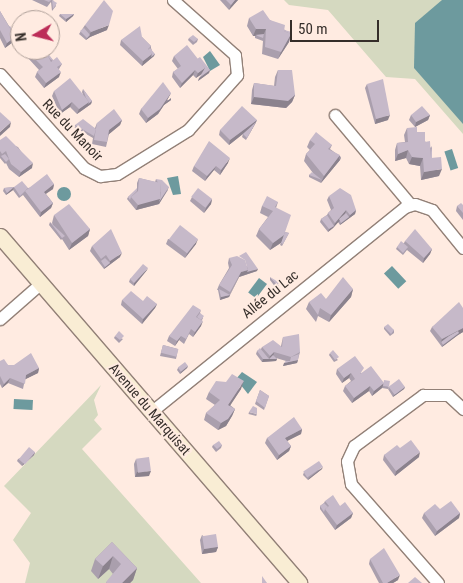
<!DOCTYPE html>
<meta charset="utf-8">
<style>
body{margin:0}
#map{position:relative;width:463px;height:583px;overflow:hidden;background:#ffebe1;font-family:"Roboto Condensed",sans-serif}
div>[style]{position:absolute}
[style*='--x']{left:calc(var(--x)*1px);top:calc(var(--y)*1px);width:calc(var(--w)*1px);rotate:calc(var(--a)*1deg)}
.green>*{inset:0;background:#d5d9c0}
.water>*{inset:0;background:#6d9a9e;transform-origin:0 0}
.round{border-radius:50%}
.roads{filter:drop-shadow(1px 0 #928077) drop-shadow(-1px 0 #928077) drop-shadow(0 1px #928077) drop-shadow(0 -1px #928077)}
.street>*{height:11px;margin:-5.5px;padding:0 5.5px;transform-origin:5.5px;border-radius:5.5px;background:#fff}
.secondary>*{height:15px;margin:-7.5px;padding:0 7.5px;transform-origin:7.5px;border-radius:7.5px;background:#f9edd4}
.wall>*{inset:0;background:#aa9fad;transform-origin:0 0}
.shaded-wall>*{inset:0;background:#8b828d}
.building>*{inset:0;background:#c6b9c9;transform-origin:0 0}
span{translate:-50% -50%;white-space:nowrap;text-align:center;line-height:1.15;-webkit-text-stroke:4px #ffebe1;paint-order:stroke}
.street-label{font-size:14px;color:#352e2a}
.north{position:absolute;left:10px;top:10px;width:50px;height:50px;box-sizing:border-box;background:#ffebe1;border:1px solid #ae9f98;border-radius:50%;rotate:262deg;font-size:14px;font-weight:700;line-height:20px;text-align:center;color:#352e2a}
.north::after{content:'';display:block;margin:auto;width:18px;height:22px;background:#bc2d58;clip-path:polygon(50% 0,100% 100%,50% 72%,0 100%)}
.scale{position:absolute;left:290px;top:20px;width:89px;height:22px;box-sizing:border-box;border:2px solid #352e2a;border-top:0;padding-left:6px;font-size:15px;line-height:18px;white-space:nowrap;color:#352e2a;-webkit-text-stroke:4px #ffebe1;paint-order:stroke}
</style>
<div id="map">
<div class="green">
<i style="clip-path:polygon(284px 0,463px 0,463px 134px,415px 79px,386px 77px,328px 10px,289px 5px)"></i>
<i style="clip-path:polygon(101px 385px,94px 400px,98px 415px,94px 420px,102px 429px,82px 449px,201px 583px,25px 583px,30px 563px,13px 540px,31px 513px,4px 486px)"></i>
</div>
<div class="water">
<i style="clip-path:polygon(442px 0,463px 0,463px 124px,414px 68px,415px 23px)"></i>
<i style="clip-path:polygon(210px 51px,220px 65px,210px 71px,203px 57px)"></i>
<i style="left:452px;top:149px;width:20px;height:8px;rotate:72deg"></i>
<i style="clip-path:polygon(178px 176px,181px 194px,173px 195px,167px 178px)"></i>
<i class="round" style="left:57px;top:187px;width:14px;height:14px"></i>
<i style="left:392px;top:266px;width:21px;height:11px;rotate:47deg"></i>
<i style="left:259px;top:278px;width:10px;height:18px;rotate:37deg"></i>
<i style="clip-path:polygon(242px 372px,257px 382px,248px 394px,236px 379px)"></i>
<i style="left:14px;top:399px;width:19px;height:10px;rotate:3deg"></i>
</div>
<div class="roads">
<div class="street">
<i style="--x:0;--y:74;--w:126;--a:48.2"></i>
<i style="--x:84;--y:168;--w:18;--a:27"></i>
<i style="--x:100;--y:176;--w:17;--a:-7"></i>
<i style="--x:117;--y:174;--w:84;--a:-31.8"></i>
<i style="--x:188;--y:130;--w:74;--a:-48.3"></i>
<i style="--x:237;--y:75;--w:20;--a:-96"></i>
<i style="--x:235;--y:55;--w:83;--a:-138.4"></i>
<i style="--x:335;--y:115;--w:116;--a:49.9"></i>
<i style="--x:0;--y:319;--w:55;--a:-41.3"></i>
<i style="--x:152;--y:411;--w:325;--a:-38.9"></i>
<i style="--x:405;--y:207;--w:10;--a:-17"></i>
<i style="--x:415;--y:204;--w:18;--a:19"></i>
<i style="--x:432;--y:210;--w:49;--a:50.8"></i>
<i style="--x:438;--y:583;--w:132;--a:-131.3"></i>
<i style="--x:351;--y:484;--w:23;--a:-100"></i>
<i style="--x:347;--y:461;--w:17;--a:-65"></i>
<i style="--x:354;--y:446;--w:86;--a:-36.5"></i>
<i style="--x:423;--y:395;--w:25;--a:0"></i>
<i style="--x:448;--y:395;--w:21;--a:43"></i>
</div>
<div class="secondary">
<i style="--x:0;--y:236;--w:458;--a:49.2"></i>
</div>
</div>
<div class="wall">
<i style="clip-path:polygon(32px 0,53px 0,56px 6px,52px 11px,51px 2px,47px 7px)"></i>
<i style="clip-path:polygon(220px 0,238px 0,229px 10px)"></i>
<i style="clip-path:polygon(0 11px,9px 26px,18px 36px,17px 39px,5px 48px,0 38px)"></i>
<i style="clip-path:polygon(60px 14px,74px 14px,73px 16px,66px 22px,59px 16px)"></i>
<i style="clip-path:polygon(249px 18px,270px 20px,291px 34px,289px 42px,278px 59px,262px 54px,263px 41px,255px 38px,255px 36px,253px 36px,247px 26px)"></i>
<i style="clip-path:polygon(85px 25px,107px 30px,90px 37px,86px 40px,79px 34px)"></i>
<i style="clip-path:polygon(142px 37px,151px 46px,151px 48px,154px 56px,142px 66px,120px 45px,121px 40px)"></i>
<i style="clip-path:polygon(189px 38px,198px 39px,197px 42px,193px 45px,188px 40px)"></i>
<i style="clip-path:polygon(46px 53px,53px 60px,62px 64px,59px 69px,59px 77px,44px 88px,35px 77px,37px 72px,39px 70px,28px 58px,30px 54px)"></i>
<i style="clip-path:polygon(174px 56px,197px 59px,210px 70px,209px 73px,198px 81px,202px 74px,196px 78px,193px 75px,180px 88px,172px 77px,173px 72px,178px 69px,172px 61px)"></i>
<i style="clip-path:polygon(278px 70px,295px 95px,292px 102px,286px 108px,251px 104px,252px 90px,254px 83px,274px 86px,275px 77px)"></i>
<i style="clip-path:polygon(367px 84px,388px 120px,375px 124px,365px 88px)"></i>
<i style="clip-path:polygon(83px 89px,92px 101px,91px 104px,77px 114px,70px 107px,60px 114px,52px 96px,54px 91px,83px 95px,82px 92px)"></i>
<i style="clip-path:polygon(171px 93px,167px 100px,171px 100px,164px 105px,158px 114px,146px 123px,139px 114px,141px 109px)"></i>
<i style="clip-path:polygon(411px 115px,430px 115px,428px 120px,415px 127px,409px 120px)"></i>
<i style="clip-path:polygon(122px 120px,120px 125px,109px 134px,106px 147px,92px 144px,93px 138px,74px 127px,75px 125px,95px 128px,97px 123px)"></i>
<i style="clip-path:polygon(257px 120px,255px 124px,246px 140px,242px 137px,243px 134px,229px 145px,219px 135px,220px 130px)"></i>
<i style="clip-path:polygon(407px 128px,417px 132px,431px 148px,432px 146px,432px 158px,439px 176px,421px 180px,420px 166px,409px 164px,406px 158px,395px 161px,395px 150px,397px 143px,405px 142px,404px 135px)"></i>
<i style="clip-path:polygon(0 140px,18px 147px,32px 168px,19px 177px,9px 169px,6px 163px,5px 164px,0 158px)"></i>
<i style="clip-path:polygon(310px 140px,332px 145px,330px 149px,341px 157px,340px 160px,321px 183px,309px 177px,309px 175px,313px 173px,304px 161px,306px 154px,310px 150px,307px 147px)"></i>
<i style="clip-path:polygon(228px 163px,220px 175px,214px 170px,205px 181px,192px 171px,194px 166px)"></i>
<i style="clip-path:polygon(139px 178px,155px 182px,156px 179px,168px 190px,159px 204px,136px 210px,127px 199px,128px 197px,137px 189px,137px 183px)"></i>
<i style="clip-path:polygon(54px 184px,53px 189px,46px 194px,53px 203px,51px 208px,40px 217px,23px 195px,19px 198px,13px 190px,6px 195px,3px 191px,4px 188px,14px 187px,28px 188px)"></i>
<i style="clip-path:polygon(329px 196px,356px 210px,355px 214px,340px 225px,338px 222px,333px 228px,328px 232px,320px 222px,321px 219px,327px 215px,328px 213px,331px 210px,327px 200px)"></i>
<i style="clip-path:polygon(192px 197px,212px 199px,211px 204px,204px 213px,190px 201px)"></i>
<i style="clip-path:polygon(278px 202px,276px 208px,285px 232px,289px 233px,282px 246px,280px 245px,281px 243px,270px 250px,256px 236px,259px 229px,268px 217px,260px 213px,262px 206px)"></i>
<i style="clip-path:polygon(463px 205px,463px 220px,456px 211px,457px 206px)"></i>
<i style="clip-path:polygon(54px 215px,90px 229px,88px 236px,69px 250px,62px 239px,61px 240px,49px 225px,50px 222px,53px 225px,52px 223px)"></i>
<i style="clip-path:polygon(168px 239px,196px 244px,185px 258px,166px 244px)"></i>
<i style="clip-path:polygon(405px 241px,432px 249px,430px 254px,423px 263px,407px 250px,403px 255px,396px 249px,397px 247px,404px 243px)"></i>
<i style="clip-path:polygon(92px 246px,120px 257px,104px 269px,90px 251px)"></i>
<i style="clip-path:polygon(229px 258px,257px 271px,239px 277px,229px 297px,220px 300px,218px 290px,217px 290px,219px 285px,229px 268px,228px 263px)"></i>
<i style="clip-path:polygon(147px 270px,134px 286px,129px 282px,130px 279px)"></i>
<i style="clip-path:polygon(270px 277px,279px 286px,276px 288px,270px 280px)"></i>
<i style="clip-path:polygon(353px 289px,351px 297px,329px 322px,318px 316px,316px 322px,306px 309px,309px 302px,326px 299px)"></i>
<i style="clip-path:polygon(122px 300px,143px 301px,157px 304px,155px 308px,142px 324px,121px 305px)"></i>
<i style="clip-path:polygon(463px 308px,463px 332px,458px 335px,442px 347px,430px 331px,432px 327px)"></i>
<i style="clip-path:polygon(201px 310px,200px 313px,203px 318px,202px 320px,201px 326px,193px 337px,189px 334px,184px 344px,179px 340px,175px 346px,167px 341px,169px 336px)"></i>
<i style="clip-path:polygon(384px 327px,394px 330px,394px 333px,390px 336px,384px 329px)"></i>
<i style="clip-path:polygon(115px 336px,123px 339px,119px 343px,114px 338px)"></i>
<i style="clip-path:polygon(283px 337px,300px 352px,297px 363px,283px 366px,286px 361px,276px 358px,277px 359px,276px 361px,262px 362px,256px 354px,257px 351px,261px 349px,262px 347px,281px 346px)"></i>
<i style="clip-path:polygon(163px 345px,178px 349px,176px 359px,160px 356px)"></i>
<i style="clip-path:polygon(330px 353px,338px 360px,334px 362px,329px 355px)"></i>
<i style="clip-path:polygon(0 361px,8px 365px,39px 368px,38px 373px,25px 379px,23px 389px,8px 383px,2px 388px,0 384px)"></i>
<i style="clip-path:polygon(188px 366px,187px 368px,180px 374px,177px 370px,178px 368px)"></i>
<i style="clip-path:polygon(337px 369px,362px 373px,383px 383px,389px 387px,388px 389px,382px 388px,372px 396px,369px 391px,352px 403px,343px 391px,345px 386px,351px 381px,349px 378px,342px 383px,336px 374px)"></i>
<i style="clip-path:polygon(389px 387px,405px 387px,404px 389px,393px 397px,388px 389px)"></i>
<i style="clip-path:polygon(241px 389px,230px 405px,235px 409px,232px 416px,226px 426px,218px 430px,204px 420px,206px 413px,215px 405px,206px 399px,209px 392px)"></i>
<i style="clip-path:polygon(260px 390px,269px 396px,264px 410px,255px 404px)"></i>
<i style="left:249px;top:412px;width:8px;height:2px;rotate:14deg"></i>
<i style="clip-path:polygon(302px 429px,301px 434px,287px 441px,291px 446px,289px 451px,277px 460px,265px 443px,267px 438px)"></i>
<i style="clip-path:polygon(213px 445px,222px 445px,221px 448px,216px 452px,212px 447px)"></i>
<i style="clip-path:polygon(400px 448px,419px 457px,395px 476px,383px 460px,384px 455px)"></i>
<i style="clip-path:polygon(35px 452px,34px 455px,22px 466px,17px 461px,18px 459px)"></i>
<i style="clip-path:polygon(136px 459px,149px 476px,135px 477px,134px 464px)"></i>
<i style="clip-path:polygon(322px 469px,308px 480px,303px 475px,304px 472px)"></i>
<i style="clip-path:polygon(325px 501px,340px 506px,353px 513px,351px 518px,335px 530px,320px 509px,320px 506px,324px 503px)"></i>
<i style="clip-path:polygon(440px 509px,460px 513px,459px 518px,435px 536px,422px 518px,424px 513px)"></i>
<i style="clip-path:polygon(202px 535px,218px 547px,216px 552px,202px 554px,200px 540px)"></i>
<i style="clip-path:polygon(112px 542px,137px 568px,133px 580px,130px 583px,106px 583px,113px 574px,109px 569px,98px 579px,91px 571px,95px 559px)"></i>
<i style="clip-path:polygon(370px 559px,398px 580px,393px 583px,379px 583px,369px 564px)"></i>
</div>
<div class="shaded-wall">
<i style="clip-path:polygon(235px 0,238px 0,229px 10px,231px 5px)"></i>
<i style="clip-path:polygon(74px 14px,73px 16px,66px 22px,66px 19px)"></i>
<i style="clip-path:polygon(109px 25px,107px 30px,90px 37px,86px 40px,91px 32px)"></i>
<i style="clip-path:polygon(256px 29px,266px 29px,263px 36px,253px 36px)"></i>
<i style="clip-path:polygon(291px 34px,289px 42px,278px 59px,281px 52px)"></i>
<i style="clip-path:polygon(18px 36px,17px 39px,5px 48px,7px 43px,15px 37px)"></i>
<i style="clip-path:polygon(152px 54px,155px 54px,154px 56px,142px 66px,143px 61px)"></i>
<i style="clip-path:polygon(205px 68px,203px 73px,196px 78px,198px 73px)"></i>
<i style="clip-path:polygon(195px 70px,193px 75px,180px 88px,182px 83px)"></i>
<i style="clip-path:polygon(210px 70px,209px 73px,198px 81px,199px 78px)"></i>
<i style="clip-path:polygon(61px 72px,59px 77px,44px 88px,46px 83px)"></i>
<i style="clip-path:polygon(171px 93px,166px 102px,171px 98px,171px 100px,164px 105px,158px 114px,146px 123px,148px 118px)"></i>
<i style="clip-path:polygon(295px 95px,292px 102px,286px 108px,251px 104px,254px 97px)"></i>
<i style="clip-path:polygon(92px 101px,91px 104px,77px 114px,79px 109px,89px 102px)"></i>
<i style="clip-path:polygon(72px 102px,70px 107px,60px 114px,62px 110px)"></i>
<i style="clip-path:polygon(390px 115px,388px 120px,375px 124px,376px 119px)"></i>
<i style="clip-path:polygon(430px 115px,428px 120px,415px 127px,416px 122px)"></i>
<i style="clip-path:polygon(122px 120px,120px 125px,108px 135px,109px 130px)"></i>
<i style="clip-path:polygon(257px 120px,255px 124px,246px 140px,254px 125px,229px 145px,230px 140px)"></i>
<i style="clip-path:polygon(11px 122px,10px 127px,0 136px,0 132px)"></i>
<i style="clip-path:polygon(408px 150px,406px 158px,395px 161px,398px 154px)"></i>
<i style="clip-path:polygon(340px 155px,339px 160px,341px 157px,340px 160px,321px 183px,324px 176px)"></i>
<i style="clip-path:polygon(412px 157px,423px 158px,420px 166px,409px 164px)"></i>
<i style="clip-path:polygon(230px 158px,228px 163px,220px 175px,221px 170px)"></i>
<i style="clip-path:polygon(33px 163px,32px 168px,19px 177px,21px 172px)"></i>
<i style="clip-path:polygon(216px 166px,214px 170px,205px 181px,207px 176px)"></i>
<i style="clip-path:polygon(442px 169px,439px 176px,421px 180px,424px 172px)"></i>
<i style="clip-path:polygon(54px 184px,53px 189px,42px 196px,44px 192px)"></i>
<i style="clip-path:polygon(14px 187px,13px 190px,6px 195px,7px 193px)"></i>
<i style="clip-path:polygon(169px 187px,159px 204px,136px 210px,138px 205px)"></i>
<i style="clip-path:polygon(212px 199px,211px 204px,204px 213px,206px 208px)"></i>
<i style="clip-path:polygon(53px 203px,51px 208px,40px 217px,41px 212px)"></i>
<i style="clip-path:polygon(346px 210px,345px 215px,333px 228px,328px 232px,329px 229px,334px 226px,335px 223px)"></i>
<i style="clip-path:polygon(356px 210px,355px 214px,340px 225px,341px 223px,349px 217px,350px 215px)"></i>
<i style="clip-path:polygon(90px 229px,88px 236px,69px 250px,72px 243px)"></i>
<i style="clip-path:polygon(284px 235px,282px 242px,270px 250px,273px 243px)"></i>
<i style="clip-path:polygon(198px 239px,196px 244px,185px 258px,187px 254px)"></i>
<i style="clip-path:polygon(432px 249px,430px 254px,423px 263px,424px 258px)"></i>
<i style="clip-path:polygon(122px 253px,120px 257px,104px 269px,105px 267px,110px 263px,110px 261px)"></i>
<i style="clip-path:polygon(148px 268px,147px 270px,134px 286px,134px 283px)"></i>
<i style="clip-path:polygon(258px 269px,257px 271px,239px 277px,229px 297px,241px 272px,248px 270px)"></i>
<i style="clip-path:polygon(353px 289px,351px 297px,329px 322px,331px 315px)"></i>
<i style="clip-path:polygon(230px 295px,229px 297px,220px 300px,221px 297px)"></i>
<i style="clip-path:polygon(157px 304px,155px 308px,142px 324px,143px 319px)"></i>
<i style="clip-path:polygon(203px 321px,201px 326px,193px 337px,195px 332px)"></i>
<i style="clip-path:polygon(463px 328px,463px 332px,458px 335px,442px 347px,443px 345px,441px 342px,442px 339px)"></i>
<i style="clip-path:polygon(181px 336px,179px 340px,175px 346px,177px 341px)"></i>
<i style="clip-path:polygon(274px 352px,273px 357px,277px 359px,276px 361px,262px 362px,263px 359px,269px 359px,270px 356px)"></i>
<i style="clip-path:polygon(298px 360px,297px 363px,283px 366px,284px 363px)"></i>
<i style="clip-path:polygon(188px 366px,187px 368px,180px 374px,181px 372px)"></i>
<i style="clip-path:polygon(39px 368px,38px 373px,24px 380px,26px 375px)"></i>
<i style="clip-path:polygon(351px 373px,349px 378px,342px 383px,344px 378px)"></i>
<i style="clip-path:polygon(10px 378px,8px 383px,2px 388px,4px 384px)"></i>
<i style="clip-path:polygon(244px 381px,241px 389px,226px 412px,228px 405px)"></i>
<i style="clip-path:polygon(384px 383px,382px 388px,372px 396px,374px 391px)"></i>
<i style="clip-path:polygon(370px 386px,369px 391px,352px 403px,354px 398px)"></i>
<i style="clip-path:polygon(405px 387px,404px 389px,393px 397px,394px 395px)"></i>
<i style="clip-path:polygon(235px 409px,232px 416px,226px 426px,218px 430px,221px 423px)"></i>
<i style="clip-path:polygon(302px 429px,301px 434px,283px 443px,285px 438px)"></i>
<i style="clip-path:polygon(291px 446px,289px 451px,277px 460px,279px 455px)"></i>
<i style="clip-path:polygon(35px 452px,34px 455px,22px 466px,23px 464px)"></i>
<i style="clip-path:polygon(420px 452px,419px 457px,395px 476px,396px 471px)"></i>
<i style="clip-path:polygon(323px 467px,322px 469px,308px 480px,309px 478px)"></i>
<i style="clip-path:polygon(151px 471px,149px 476px,135px 477px,137px 472px)"></i>
<i style="clip-path:polygon(353px 513px,351px 518px,335px 530px,337px 525px)"></i>
<i style="clip-path:polygon(460px 513px,459px 518px,435px 536px,437px 531px)"></i>
<i style="clip-path:polygon(218px 547px,216px 552px,202px 554px,204px 549px)"></i>
<i style="clip-path:polygon(113px 556px,109px 569px,98px 579px,103px 566px)"></i>
<i style="clip-path:polygon(137px 568px,133px 580px,130px 583px,122px 583px)"></i>
<i style="clip-path:polygon(400px 575px,398px 580px,393px 583px,387px 583px)"></i>
</div>
<div class="building">
<i style="clip-path:polygon(44px 0,51px 0,49px 2px)"></i>
<i style="clip-path:polygon(52px 0,57px 3px,53px 9px)"></i>
<i style="clip-path:polygon(104px 0,113px 11px,109px 25px,91px 32px,85px 25px)"></i>
<i style="clip-path:polygon(226px 0,235px 0,231px 5px)"></i>
<i style="clip-path:polygon(263px 10px,270px 20px,285px 25px,284px 31px,291px 34px,281px 52px,265px 47px,266px 29px,256px 29px,249px 18px)"></i>
<i style="clip-path:polygon(0 11px,15px 37px,7px 43px,0 30px)"></i>
<i style="clip-path:polygon(60px 14px,74px 14px,66px 19px)"></i>
<i style="clip-path:polygon(9px 26px,10px 26px,18px 36px,14px 39px,15px 37px)"></i>
<i style="clip-path:polygon(140px 26px,142px 37px,151px 46px,148px 49px,152px 54px,143px 61px,121px 40px)"></i>
<i style="clip-path:polygon(84px 28px,90px 35px,87px 38px,80px 31px)"></i>
<i style="clip-path:polygon(284px 30px,292px 32px,291px 34px,284px 31px)"></i>
<i style="clip-path:polygon(264px 34px,263px 38px,255px 35px)"></i>
<i style="clip-path:polygon(193px 35px,198px 39px,194px 42px,189px 38px)"></i>
<i style="clip-path:polygon(187px 45px,205px 68px,198px 73px,195px 70px,182px 83px,173px 72px,181px 66px,174px 56px)"></i>
<i style="clip-path:polygon(150px 48px,155px 54px,151px 57px,152px 54px,148px 50px)"></i>
<i style="clip-path:polygon(34px 50px,45px 50px,51px 62px,57px 57px,62px 64px,57px 67px,61px 72px,46px 83px,37px 72px,43px 67px,30px 54px)"></i>
<i style="clip-path:polygon(47px 52px,53px 60px,53px 61px,50px 59px,46px 53px)"></i>
<i style="clip-path:polygon(200px 57px,210px 70px,199px 78px,205px 68px,197px 59px)"></i>
<i style="clip-path:polygon(278px 70px,292px 70px,295px 95px,288px 101px,254px 97px,254px 83px,276px 86px)"></i>
<i style="clip-path:polygon(70px 78px,89px 102px,79px 109px,72px 102px,62px 110px,54px 91px)"></i>
<i style="clip-path:polygon(383px 79px,390px 115px,376px 119px,367px 84px)"></i>
<i style="clip-path:polygon(163px 82px,171px 93px,160px 109px,148px 118px,141px 109px)"></i>
<i style="clip-path:polygon(83px 89px,92px 101px,88px 104px,89px 102px,86px 98px)"></i>
<i style="clip-path:polygon(242px 106px,257px 120px,230px 140px,220px 130px)"></i>
<i style="clip-path:polygon(422px 106px,430px 115px,416px 122px,411px 115px)"></i>
<i style="clip-path:polygon(114px 109px,122px 120px,109px 130px,107px 142px,94px 140px,97px 123px)"></i>
<i style="clip-path:polygon(0 112px,11px 122px,0 132px)"></i>
<i style="clip-path:polygon(83px 119px,96px 129px,94px 136px,75px 125px)"></i>
<i style="clip-path:polygon(256px 122px,247px 138px,243px 134px)"></i>
<i style="clip-path:polygon(417px 127px,417px 132px,425px 132px,425px 142px,430px 141px,431px 158px,441px 157px,442px 169px,424px 172px,423px 158px,412px 157px,408px 150px,398px 154px,397px 143px,408px 142px,407px 128px)"></i>
<i style="clip-path:polygon(316px 132px,332px 145px,328px 149px,340px 155px,324px 176px,306px 154px,315px 144px,310px 140px)"></i>
<i style="clip-path:polygon(6px 136px,33px 163px,21px 172px,11px 164px,6px 151px,2px 154px,0 151px,0 140px)"></i>
<i style="clip-path:polygon(209px 141px,230px 158px,221px 170px,216px 166px,207px 176px,194px 166px)"></i>
<i style="clip-path:polygon(432px 146px,432px 158px,431px 158px,431px 152px)"></i>
<i style="clip-path:polygon(5px 154px,9px 159px,6px 162px,1px 156px)"></i>
<i style="clip-path:polygon(312px 172px,322px 180px,309px 175px)"></i>
<i style="clip-path:polygon(47px 174px,54px 184px,44px 192px,53px 203px,41px 212px,25px 191px)"></i>
<i style="clip-path:polygon(139px 178px,161px 183px,160px 199px,138px 205px,131px 197px,138px 191px)"></i>
<i style="clip-path:polygon(156px 179px,162px 180px,169px 187px,159px 202px,160px 199px,161px 183px,158px 183px)"></i>
<i style="clip-path:polygon(22px 181px,28px 188px,20px 196px,14px 187px)"></i>
<i style="clip-path:polygon(14px 187px,7px 193px,4px 188px)"></i>
<i style="clip-path:polygon(137px 188px,137px 191px,131px 197px,130px 200px,128px 197px)"></i>
<i style="left:198px;top:188px;width:18px;height:11px;rotate:38deg"></i>
<i style="clip-path:polygon(340px 188px,351px 195px,356px 210px,350px 215px,346px 210px,335px 223px,328px 213px,334px 208px,329px 196px)"></i>
<i style="clip-path:polygon(267px 196px,278px 202px,275px 207px,291px 215px,284px 235px,273px 243px,259px 229px,273px 211px,262px 206px)"></i>
<i style="clip-path:polygon(461px 203px,463px 205px,463px 213px,457px 206px)"></i>
<i style="clip-path:polygon(69px 204px,90px 229px,72px 243px,54px 215px)"></i>
<i style="clip-path:polygon(346px 213px,349px 217px,341px 223px,339px 219px)"></i>
<i style="clip-path:polygon(327px 215px,334px 226px,329px 229px,321px 219px)"></i>
<i style="clip-path:polygon(50px 222px,65px 236px,62px 238px)"></i>
<i style="left:180px;top:225px;width:23px;height:18px;rotate:38deg"></i>
<i style="clip-path:polygon(111px 229px,122px 253px,110px 261px,106px 255px,101px 259px,92px 246px)"></i>
<i style="clip-path:polygon(415px 229px,432px 249px,424px 258px,405px 241px)"></i>
<i style="clip-path:polygon(285px 232px,289px 233px,283px 244px,281px 243px)"></i>
<i style="clip-path:polygon(401px 241px,408px 247px,403px 253px,397px 247px)"></i>
<i style="clip-path:polygon(246px 252px,258px 269px,247px 272px,248px 270px,245px 260px,239px 256px)"></i>
<i style="clip-path:polygon(237px 256px,245px 260px,248px 270px,241px 272px,230px 292px,219px 285px,232px 265px,229px 258px)"></i>
<i style="clip-path:polygon(105px 258px,110px 263px,105px 267px,101px 261px)"></i>
<i style="clip-path:polygon(143px 264px,148px 268px,134px 283px,130px 279px)"></i>
<i style="clip-path:polygon(270px 277px,280px 283px,277px 285px)"></i>
<i style="clip-path:polygon(343px 277px,353px 289px,331px 315px,320px 308px,318px 315px,309px 302px,321px 293px,326px 299px)"></i>
<i style="clip-path:polygon(219px 289px,230px 295px,221px 297px)"></i>
<i style="clip-path:polygon(131px 291px,143px 301px,147px 296px,157px 304px,143px 319px,122px 300px)"></i>
<i style="clip-path:polygon(459px 302px,463px 308px,463px 328px,442px 339px,432px 327px)"></i>
<i style="clip-path:polygon(193px 305px,201px 310px,196px 317px,203px 321px,195px 332px,191px 329px,186px 339px,181px 336px,177px 341px,169px 336px)"></i>
<i style="left:200px;top:313px;width:5px;height:5px;rotate:37deg"></i>
<i style="clip-path:polygon(388px 324px,394px 330px,391px 334px,384px 327px)"></i>
<i style="clip-path:polygon(119px 331px,124px 336px,120px 340px,115px 336px)"></i>
<i style="clip-path:polygon(458px 331px,459px 333px,443px 345px,441px 342px,449px 336px)"></i>
<i style="clip-path:polygon(299px 334px,300px 352px,291px 357px,274px 352px,270px 356px,262px 347px,273px 340px,282px 347px,283px 337px)"></i>
<i style="left:163px;top:345px;width:16px;height:8px;rotate:15deg"></i>
<i style="clip-path:polygon(260px 348px,269px 359px,273px 355px,277px 359px,263px 359px,257px 351px)"></i>
<i style="clip-path:polygon(333px 350px,339px 357px,335px 360px,330px 353px)"></i>
<i style="clip-path:polygon(31px 353px,39px 368px,26px 375px,25px 384px,10px 378px,4px 384px,0 376px,0 361px,4px 359px,8px 365px,14px 365px)"></i>
<i style="clip-path:polygon(299px 354px,298px 360px,284px 363px,286px 361px,290px 361px,291px 357px)"></i>
<i style="clip-path:polygon(355px 356px,364px 368px,360px 374px,371px 366px,384px 383px,374px 391px,370px 386px,354px 398px,345px 386px,355px 379px,351px 373px,344px 378px,337px 369px)"></i>
<i style="left:185px;top:362px;width:5px;height:9px;rotate:53deg"></i>
<i style="clip-path:polygon(232px 374px,244px 381px,228px 405px,235px 409px,228px 419px,221px 423px,206px 413px,220px 400px,209px 392px,216px 381px,226px 382px)"></i>
<i style="left:399px;top:379px;width:10px;height:13px;rotate:53deg"></i>
<i style="left:384px;top:380px;width:6px;height:6px;rotate:9deg"></i>
<i style="clip-path:polygon(260px 390px,269px 396px,265px 408px,256px 401px)"></i>
<i style="clip-path:polygon(253px 406px,257px 408px,257px 414px,249px 412px)"></i>
<i style="clip-path:polygon(294px 417px,302px 429px,285px 438px,291px 446px,279px 455px,267px 438px)"></i>
<i style="clip-path:polygon(411px 440px,420px 452px,396px 471px,384px 455px,397px 445px,400px 448px)"></i>
<i style="clip-path:polygon(219px 441px,222px 445px,217px 449px,213px 445px)"></i>
<i style="left:29px;top:447px;width:8px;height:16px;rotate:40deg"></i>
<i style="left:149px;top:457px;width:14px;height:13px;rotate:82deg"></i>
<i style="left:319px;top:461px;width:7px;height:19px;rotate:56deg"></i>
<i style="clip-path:polygon(333px 495px,340px 506px,345px 502px,353px 513px,337px 525px,325px 509px,329px 506px,325px 501px)"></i>
<i style="clip-path:polygon(451px 501px,460px 513px,437px 531px,424px 513px,435px 504px,440px 509px)"></i>
<i style="clip-path:polygon(324px 503px,328px 507px,325px 509px,324px 512px,320px 506px)"></i>
<i style="left:216px;top:534px;width:13px;height:14px;rotate:81deg"></i>
<i style="clip-path:polygon(112px 542px,137px 568px,122px 583px,107px 583px,106px 582px,121px 564px,113px 556px,103px 566px,95px 559px)"></i>
<i style="clip-path:polygon(384px 548px,400px 575px,387px 583px,383px 583px,370px 559px)"></i>
<i style="clip-path:polygon(262px 576px,267px 583px,262px 583px)"></i>
<i style="clip-path:polygon(415px 577px,422px 583px,408px 583px)"></i>
</div>
<div class="street-label">
<span style="left:73px;top:130px;rotate:46deg">Rue du Manoir</span>
<span style="left:270px;top:294px;rotate:-39deg">Allée du Lac</span>
<span style="left:150px;top:409px;rotate:49deg">Avenue du Marquisat</span>
</div>
<div class="north">N</div>
<div class="scale">50 m</div>
</div>
